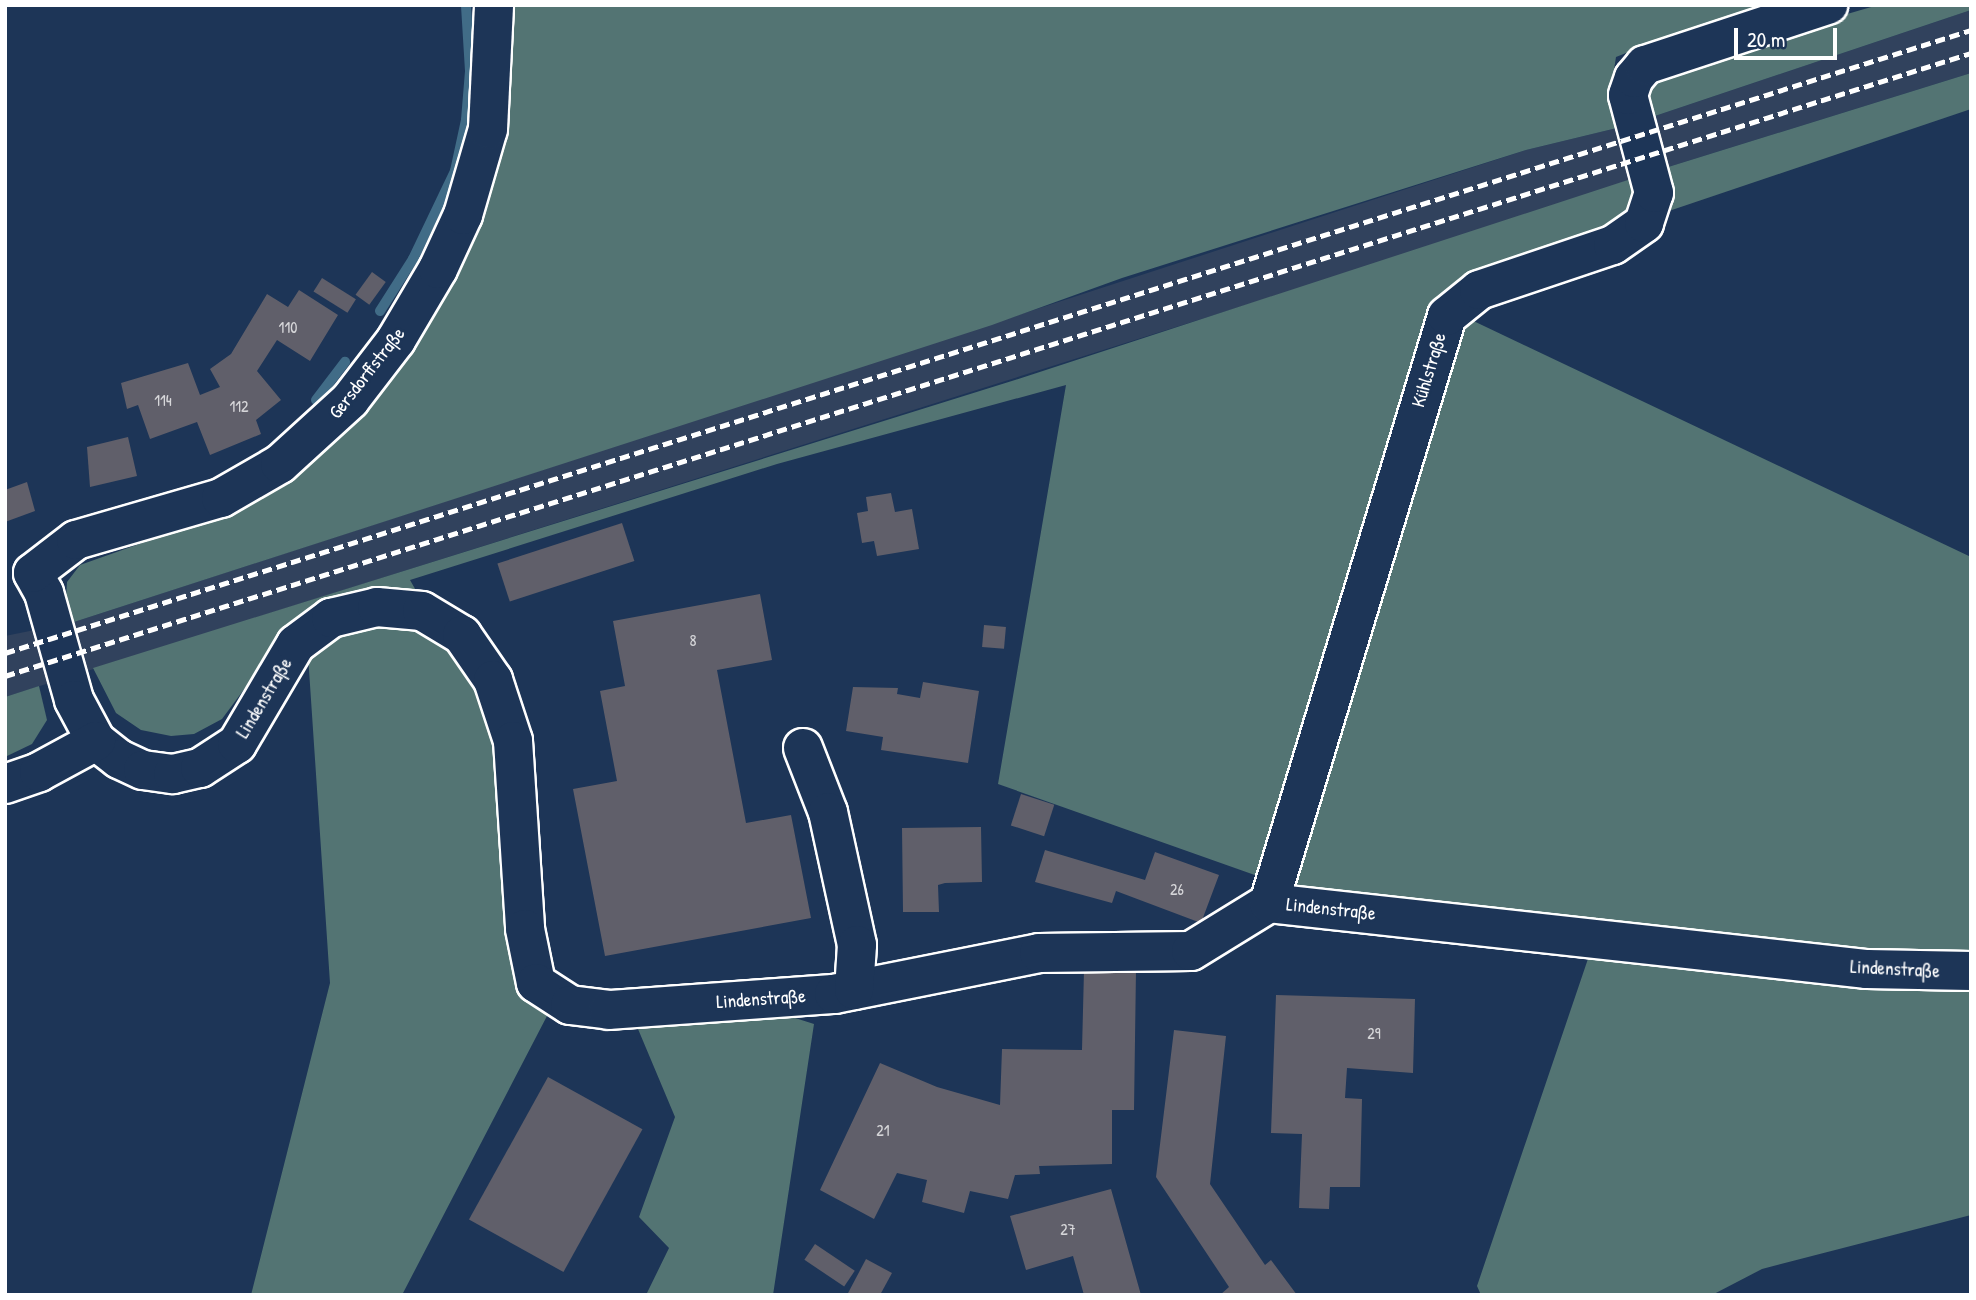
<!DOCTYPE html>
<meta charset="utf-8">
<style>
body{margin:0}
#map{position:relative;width:1976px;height:1300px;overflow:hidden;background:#1d3557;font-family:"Patrick Hand",sans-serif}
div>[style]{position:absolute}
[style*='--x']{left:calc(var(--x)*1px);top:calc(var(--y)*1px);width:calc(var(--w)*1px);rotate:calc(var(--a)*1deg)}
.built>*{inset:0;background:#31425d}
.green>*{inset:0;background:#537473}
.stream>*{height:10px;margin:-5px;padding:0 5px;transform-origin:5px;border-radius:5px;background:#416c87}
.building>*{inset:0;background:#605f6a;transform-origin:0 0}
.roads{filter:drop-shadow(2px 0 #fff) drop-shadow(-2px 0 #fff) drop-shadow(0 2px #fff) drop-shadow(0 -2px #fff)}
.minor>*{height:38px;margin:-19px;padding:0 19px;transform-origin:19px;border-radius:19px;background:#1d3557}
.rail>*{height:5px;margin-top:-2.5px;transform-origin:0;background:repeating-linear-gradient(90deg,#fff 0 10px,transparent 0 15px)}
span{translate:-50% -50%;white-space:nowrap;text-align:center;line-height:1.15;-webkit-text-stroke:5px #1d3557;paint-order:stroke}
.number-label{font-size:16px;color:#d7d7da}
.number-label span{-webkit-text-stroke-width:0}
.street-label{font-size:19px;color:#fff}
.frame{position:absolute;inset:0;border:7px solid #fff;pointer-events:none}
.scale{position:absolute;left:1734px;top:28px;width:103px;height:32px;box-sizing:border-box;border:4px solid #fff;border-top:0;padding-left:9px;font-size:21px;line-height:24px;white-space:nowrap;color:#fff;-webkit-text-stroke:5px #1d3557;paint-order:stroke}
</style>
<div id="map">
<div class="built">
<i style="clip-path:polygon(1971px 10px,1971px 73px,1665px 168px,1649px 118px)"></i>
<i style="clip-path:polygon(1621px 127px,1637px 177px,1537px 213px,5px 697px,5px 636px,74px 622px,1526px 150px)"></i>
</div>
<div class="green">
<i style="clip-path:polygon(506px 5px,1773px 5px,1674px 34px,1616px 57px,1612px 82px,1621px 127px,1526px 150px,1122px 278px,992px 325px,74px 622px,66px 599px,67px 582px,80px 565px,187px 527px,404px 351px)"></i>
<i style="clip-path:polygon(1878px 5px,1971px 5px,1971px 10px,1649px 118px,1645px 108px,1651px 77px,1673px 65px)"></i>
<i style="clip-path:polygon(1971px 73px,1971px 109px,1663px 213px,1665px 168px)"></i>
<i style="clip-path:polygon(1637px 177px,1628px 222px,1471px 282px,1266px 879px,998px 784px,1066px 385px,777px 464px,410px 580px,418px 594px,285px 634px,222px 719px,194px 734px,171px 736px,141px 730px,116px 713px,93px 668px,1015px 380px)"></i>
<i style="clip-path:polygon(1463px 316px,1971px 557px,1971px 1215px,1762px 1269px,1712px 1295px,1481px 1295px,1477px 1286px,1592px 947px,1291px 884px)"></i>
<i style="clip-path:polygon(377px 623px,415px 623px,441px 639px,465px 667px,490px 712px,501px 749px,521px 983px,547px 1016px,402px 1295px,251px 1295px,330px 983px,308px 655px,331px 637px)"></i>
<i style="clip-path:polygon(39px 686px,47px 720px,32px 744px,5px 757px,5px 697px)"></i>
<i style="clip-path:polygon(792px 1017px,814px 1024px,773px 1295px,646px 1295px,669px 1248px,639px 1217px,675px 1117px,638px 1029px)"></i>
</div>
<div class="stream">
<i style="--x:380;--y:311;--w:62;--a:-57.6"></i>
<i style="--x:413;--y:259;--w:98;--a:-64.5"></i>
<i style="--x:455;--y:171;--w:52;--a:-77.8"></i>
<i style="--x:466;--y:120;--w:49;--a:-85.3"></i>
<i style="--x:470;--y:71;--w:66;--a:-93.5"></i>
<i style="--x:316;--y:400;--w:48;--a:-52.7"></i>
</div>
<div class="building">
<i style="left:372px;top:272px;width:17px;height:28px;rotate:36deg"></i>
<i style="left:322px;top:278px;width:40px;height:16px;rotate:32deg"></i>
<i style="clip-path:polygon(299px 290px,338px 315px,310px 361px,277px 340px,257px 371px,281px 400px,256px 420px,261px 434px,210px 455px,197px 422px,150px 439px,138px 405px,127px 409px,121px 383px,188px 363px,200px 395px,220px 387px,210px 369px,231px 354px,267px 294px,288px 307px)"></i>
<i style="clip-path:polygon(128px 437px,137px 476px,90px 487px,87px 447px)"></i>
<i style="clip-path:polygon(27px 482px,35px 511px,5px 522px,5px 490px)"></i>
<i style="clip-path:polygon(891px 493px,895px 512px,912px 509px,919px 549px,877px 556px,874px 541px,862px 543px,857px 513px,868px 511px,866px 497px)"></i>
<i style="left:622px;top:523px;width:40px;height:131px;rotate:72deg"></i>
<i style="clip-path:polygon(760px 594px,772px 660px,717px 670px,746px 823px,791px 815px,811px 918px,605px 956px,573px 789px,617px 781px,600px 691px,625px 686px,613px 621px)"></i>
<i style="left:984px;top:625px;width:22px;height:22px;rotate:5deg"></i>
<i style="clip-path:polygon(923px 682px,979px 691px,968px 763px,881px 750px,883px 737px,846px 731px,853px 687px,898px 688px,897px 694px,920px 698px)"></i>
<i style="left:1021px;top:794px;width:35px;height:33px;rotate:18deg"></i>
<i style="clip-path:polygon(981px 827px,982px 882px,945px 883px,938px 885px,939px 912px,903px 912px,902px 828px)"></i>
<i style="clip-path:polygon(1045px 850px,1145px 880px,1155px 852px,1219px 875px,1201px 923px,1116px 891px,1112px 903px,1035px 882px)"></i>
<i style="clip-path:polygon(1084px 970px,1136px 970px,1134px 1110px,1112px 1110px,1112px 1164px,1039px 1166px,1040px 1174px,1015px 1175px,1008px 1199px,970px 1191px,964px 1213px,922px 1202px,927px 1180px,897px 1173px,874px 1219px,820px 1190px,880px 1063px,937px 1087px,1000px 1105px,1002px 1049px,1082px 1050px)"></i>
<i style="clip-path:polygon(1276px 995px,1415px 999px,1413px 1073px,1347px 1068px,1345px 1098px,1362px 1099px,1360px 1187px,1330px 1187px,1329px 1209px,1299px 1208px,1302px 1134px,1271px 1133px)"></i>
<i style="clip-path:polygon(1174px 1030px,1226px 1036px,1210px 1184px,1265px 1265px,1271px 1260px,1297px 1295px,1220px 1295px,1229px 1287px,1156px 1177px)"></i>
<i style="left:548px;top:1077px;width:108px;height:163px;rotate:29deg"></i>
<i style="clip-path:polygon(1111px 1189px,1141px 1295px,1084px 1295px,1073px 1256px,1026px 1270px,1010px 1216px)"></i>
<i style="left:815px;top:1244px;width:48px;height:19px;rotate:34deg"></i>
<i style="clip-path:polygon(866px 1259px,892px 1273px,880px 1295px,847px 1295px)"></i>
</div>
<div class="roads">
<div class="minor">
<i style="--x:33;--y:573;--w:23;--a:61"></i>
<i style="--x:44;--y:593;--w:111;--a:74.3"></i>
<i style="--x:74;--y:700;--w:47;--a:61.8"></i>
<i style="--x:96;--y:741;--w:29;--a:38"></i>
<i style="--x:119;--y:759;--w:26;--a:25"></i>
<i style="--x:143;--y:770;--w:30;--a:8"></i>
<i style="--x:173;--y:774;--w:28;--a:-13"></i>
<i style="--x:200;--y:768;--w:44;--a:-33"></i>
<i style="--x:237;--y:744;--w:116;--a:-59.5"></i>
<i style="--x:296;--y:644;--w:44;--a:-36.6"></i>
<i style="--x:331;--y:618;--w:47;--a:-13.4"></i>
<i style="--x:377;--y:607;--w:45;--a:5.1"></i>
<i style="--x:422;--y:611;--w:47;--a:31"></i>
<i style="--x:462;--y:635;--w:55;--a:55.4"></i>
<i style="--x:493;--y:680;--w:64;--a:71.8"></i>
<i style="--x:513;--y:741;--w:188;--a:86.3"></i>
<i style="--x:525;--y:929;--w:55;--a:78.5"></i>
<i style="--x:536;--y:983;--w:40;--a:32.9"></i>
<i style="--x:570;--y:1005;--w:39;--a:7"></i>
<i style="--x:609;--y:1010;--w:226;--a:-4.1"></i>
<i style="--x:834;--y:994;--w:209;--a:-11.3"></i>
<i style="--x:1039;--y:953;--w:152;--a:-0.8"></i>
<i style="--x:1191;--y:951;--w:92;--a:-31.6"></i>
<i style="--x:1269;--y:903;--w:602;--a:6.3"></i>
<i style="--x:1867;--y:969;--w:104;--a:1.1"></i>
<i style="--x:33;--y:573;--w:54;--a:-37.5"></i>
<i style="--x:76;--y:540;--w:151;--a:-16.2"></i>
<i style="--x:221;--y:498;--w:68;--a:-30"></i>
<i style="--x:280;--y:464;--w:95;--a:-42.4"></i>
<i style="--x:350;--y:400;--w:76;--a:-52.5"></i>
<i style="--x:396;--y:340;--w:82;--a:-59.4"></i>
<i style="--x:438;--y:269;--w:60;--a:-65.2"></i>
<i style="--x:463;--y:215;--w:90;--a:-73.8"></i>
<i style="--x:488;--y:129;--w:124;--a:-87.2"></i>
<i style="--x:803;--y:748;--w:69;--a:68.7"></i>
<i style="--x:828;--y:812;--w:136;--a:77.7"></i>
<i style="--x:857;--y:945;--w:45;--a:93.8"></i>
<i style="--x:5;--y:784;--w:36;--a:-19"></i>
<i style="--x:39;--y:772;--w:65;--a:-28.5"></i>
<i style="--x:1269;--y:903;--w:613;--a:-73.13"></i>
<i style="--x:1447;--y:316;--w:41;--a:-39.1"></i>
<i style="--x:1479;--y:290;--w:141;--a:-18.6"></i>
<i style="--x:1613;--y:245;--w:38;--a:-35"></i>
<i style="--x:1644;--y:223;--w:32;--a:-72"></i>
<i style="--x:1654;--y:193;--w:101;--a:-104.9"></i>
<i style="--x:1628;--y:95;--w:18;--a:-71"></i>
<i style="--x:1634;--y:78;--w:17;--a:-50"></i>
<i style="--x:1645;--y:65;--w:193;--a:-18.2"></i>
</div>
</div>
<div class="rail">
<i style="--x:5;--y:653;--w:2062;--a:-17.58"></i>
<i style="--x:5;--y:676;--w:2062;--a:-17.58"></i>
</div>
<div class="number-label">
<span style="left:288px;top:327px">110</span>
<span style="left:163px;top:400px">114</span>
<span style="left:239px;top:406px">112</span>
<span style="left:693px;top:640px">8</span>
<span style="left:1177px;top:889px">26</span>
<span style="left:1374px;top:1033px">29</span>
<span style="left:883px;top:1130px">21</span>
<span style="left:1068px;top:1229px">27</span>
</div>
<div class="street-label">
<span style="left:1429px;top:370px;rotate:-73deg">Kühlstraße</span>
<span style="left:367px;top:373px;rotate:-52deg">Gersdorffstraße</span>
<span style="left:264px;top:698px;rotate:-59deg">Lindenstraße</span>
<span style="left:1331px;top:909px;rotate:6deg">Lindenstraße</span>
<span style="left:1895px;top:969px;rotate:3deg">Lindenstraße</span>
<span style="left:761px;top:999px;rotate:-4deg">Lindenstraße</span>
</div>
<div class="frame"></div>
<div class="scale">20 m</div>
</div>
